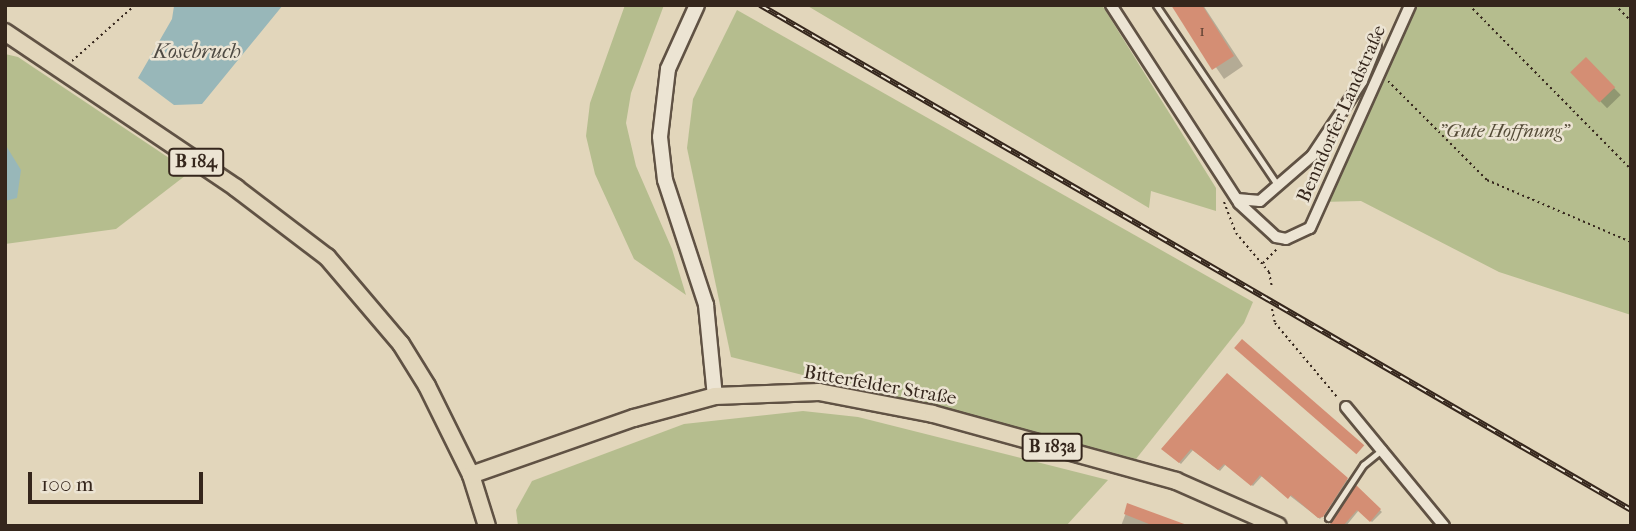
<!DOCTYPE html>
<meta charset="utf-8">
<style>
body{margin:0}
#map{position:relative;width:1636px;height:531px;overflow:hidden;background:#e2d6bb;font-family:"IM FELL French Canon",serif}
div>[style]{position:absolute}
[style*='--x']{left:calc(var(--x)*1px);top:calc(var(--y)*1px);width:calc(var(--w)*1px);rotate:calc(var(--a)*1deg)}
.green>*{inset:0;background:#b5bd8e}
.water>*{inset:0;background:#98b7b9}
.shadow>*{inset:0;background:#0003;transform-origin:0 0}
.building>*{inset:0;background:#d48e74;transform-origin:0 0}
.path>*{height:2px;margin-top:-1px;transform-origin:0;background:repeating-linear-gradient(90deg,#35261c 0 2px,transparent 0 5.5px)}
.roads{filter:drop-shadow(2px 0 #605244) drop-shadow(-2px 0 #605244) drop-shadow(0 2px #605244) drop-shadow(0 -2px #605244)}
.service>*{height:5px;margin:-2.5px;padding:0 2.5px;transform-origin:2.5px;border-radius:2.5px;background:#ece4d3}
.minor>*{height:10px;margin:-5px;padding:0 5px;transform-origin:5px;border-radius:5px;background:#ece4d3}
.secondary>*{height:14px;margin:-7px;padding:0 7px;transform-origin:7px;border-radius:7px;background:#ece4d3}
.primary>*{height:16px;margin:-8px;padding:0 8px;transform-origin:8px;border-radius:8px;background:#e2d6bb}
.rail>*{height:6px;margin-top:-3px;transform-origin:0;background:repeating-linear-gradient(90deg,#ece4d3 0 10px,#35261c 0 20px);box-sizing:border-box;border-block:2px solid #35261c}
span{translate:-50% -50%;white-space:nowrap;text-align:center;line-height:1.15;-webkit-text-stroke:5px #ece4d3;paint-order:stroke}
.number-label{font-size:16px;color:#5d4032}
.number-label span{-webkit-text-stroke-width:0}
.shield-label span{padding:2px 5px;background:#ece4d3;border:2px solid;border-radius:5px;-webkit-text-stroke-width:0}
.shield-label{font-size:18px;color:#35261c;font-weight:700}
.street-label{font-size:19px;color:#35261c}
.park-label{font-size:19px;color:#554c38;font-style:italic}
.water-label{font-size:21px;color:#4e4a43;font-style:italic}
.frame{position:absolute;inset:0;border:7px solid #35261c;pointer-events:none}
.scale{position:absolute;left:28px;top:472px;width:175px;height:32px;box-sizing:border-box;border:4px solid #35261c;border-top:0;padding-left:9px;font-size:21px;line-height:24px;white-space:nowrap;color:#35261c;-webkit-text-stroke:5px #ece4d3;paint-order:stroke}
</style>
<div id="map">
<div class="green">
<i style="clip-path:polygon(625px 5px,664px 5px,631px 93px,626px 123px,636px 166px,672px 249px,686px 295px,634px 259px,595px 174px,586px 136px,590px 103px)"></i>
<i style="clip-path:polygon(806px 5px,1102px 5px,1216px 188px,1216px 211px,1151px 191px,1149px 208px)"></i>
<i style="clip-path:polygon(1410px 5px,1631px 5px,1631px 315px,1499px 272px,1361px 201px,1321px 202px)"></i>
<i style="clip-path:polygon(737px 10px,1253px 302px,1244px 323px,1136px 459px,731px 357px,687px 148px,693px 99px)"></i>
<i style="clip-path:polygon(5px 54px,18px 57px,190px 172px,116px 229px,5px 244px)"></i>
<i style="clip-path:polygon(803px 411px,858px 417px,1108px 480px,1066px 526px,518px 526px,516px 510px,532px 481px,684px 424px)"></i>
</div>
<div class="water">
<i style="clip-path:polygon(283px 5px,202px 104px,174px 105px,138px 78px,172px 19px,174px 6px)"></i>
<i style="clip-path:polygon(5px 144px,21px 170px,17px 198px,5px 201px)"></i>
</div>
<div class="shadow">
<i style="clip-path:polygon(1173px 5px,1203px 5px,1243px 66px,1224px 79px)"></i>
<i style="left:1586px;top:59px;width:50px;height:19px;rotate:46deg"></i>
<i style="clip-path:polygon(1227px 375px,1349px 481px,1320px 519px,1263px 475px,1253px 486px,1226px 464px,1220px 471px,1193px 450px,1181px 464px,1163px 449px)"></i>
<i style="clip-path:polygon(1356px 487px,1382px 512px,1372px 522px,1359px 510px,1346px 526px,1335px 526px)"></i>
<i style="clip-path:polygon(1129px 505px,1185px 526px,1121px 526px)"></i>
</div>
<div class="building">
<i style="clip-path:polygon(1171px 5px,1202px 5px,1234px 56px,1212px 70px)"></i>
<i style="left:1586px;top:57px;width:42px;height:22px;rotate:46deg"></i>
<i style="left:1242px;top:339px;width:162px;height:12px;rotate:41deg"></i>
<i style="clip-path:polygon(1227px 373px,1348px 478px,1323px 517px,1318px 518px,1291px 495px,1288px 499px,1260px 475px,1251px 486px,1224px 464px,1218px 470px,1191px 449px,1179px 463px,1161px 449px)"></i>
<i style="clip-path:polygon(1356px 485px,1381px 509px,1370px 522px,1357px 510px,1343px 526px,1333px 526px,1330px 523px)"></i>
<i style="clip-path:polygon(1127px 503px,1187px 525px,1187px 526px,1154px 526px,1124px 514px)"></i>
</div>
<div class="path">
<i style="--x:1469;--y:5;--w:231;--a:45.4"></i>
<i style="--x:1615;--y:5;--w:23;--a:45"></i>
<i style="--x:72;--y:61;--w:84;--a:-41.6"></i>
<i style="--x:1388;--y:81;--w:140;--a:45"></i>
<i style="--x:1487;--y:180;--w:157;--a:23.3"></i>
<i style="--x:1224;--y:202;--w:33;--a:69"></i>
<i style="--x:1236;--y:233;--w:51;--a:49.8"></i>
<i style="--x:1269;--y:272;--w:15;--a:79"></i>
<i style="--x:1263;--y:263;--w:21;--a:-45"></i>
<i style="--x:1272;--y:309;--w:14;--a:78"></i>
<i style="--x:1275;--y:323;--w:98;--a:50"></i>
</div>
<div class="roads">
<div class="service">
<i style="--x:1156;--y:5;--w:218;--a:56"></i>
<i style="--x:1328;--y:518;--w:64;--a:-56.6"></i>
<i style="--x:1363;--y:465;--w:26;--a:-39"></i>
</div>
<div class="minor">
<i style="--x:1111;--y:5;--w:236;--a:57.1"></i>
<i style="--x:1239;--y:203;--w:50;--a:42.6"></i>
<i style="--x:1276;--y:237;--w:10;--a:11"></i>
<i style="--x:1286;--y:239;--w:26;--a:-25"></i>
<i style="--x:1310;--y:228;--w:244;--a:-65.8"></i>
<i style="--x:1237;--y:199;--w:23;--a:5"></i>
<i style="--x:1260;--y:201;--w:69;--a:-40.9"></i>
<i style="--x:1312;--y:156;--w:90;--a:-56.3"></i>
<i style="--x:1362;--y:81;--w:37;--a:-68"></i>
<i style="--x:1346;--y:407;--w:154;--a:50.5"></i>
</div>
<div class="secondary">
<i style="--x:697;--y:5;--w:70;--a:114.4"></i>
<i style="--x:668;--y:69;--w:68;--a:96.7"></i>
<i style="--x:660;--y:137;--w:43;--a:83.4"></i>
<i style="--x:665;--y:180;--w:132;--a:71.8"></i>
<i style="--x:706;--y:305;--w:91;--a:84.4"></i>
</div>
<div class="primary">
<i style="--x:5;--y:32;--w:279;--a:34"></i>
<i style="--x:236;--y:188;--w:114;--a:37.2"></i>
<i style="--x:327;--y:257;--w:114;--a:49.6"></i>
<i style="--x:401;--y:344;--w:49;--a:58.2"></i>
<i style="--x:427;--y:386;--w:99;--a:63.7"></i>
<i style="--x:471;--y:475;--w:53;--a:72.6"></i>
<i style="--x:471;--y:475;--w:173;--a:-19.3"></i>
<i style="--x:634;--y:418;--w:84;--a:-15.2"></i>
<i style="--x:715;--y:396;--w:104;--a:-2.2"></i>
<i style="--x:819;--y:392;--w:116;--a:10.9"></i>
<i style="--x:933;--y:414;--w:252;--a:15.4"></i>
<i style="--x:1176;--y:481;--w:111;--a:23.8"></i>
</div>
</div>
<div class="rail">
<i style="--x:760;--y:5;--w:1007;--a:30.1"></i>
</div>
<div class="number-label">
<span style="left:1202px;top:31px">1</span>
</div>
<div class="shield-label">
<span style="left:196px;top:162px">B 184</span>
<span style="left:1052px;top:447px">B 183a</span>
</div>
<div class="street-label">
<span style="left:1342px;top:114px;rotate:-66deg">Benndorfer Landstraße</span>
<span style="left:880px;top:386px;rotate:10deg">Bitterfelder Straße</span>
</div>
<div class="park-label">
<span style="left:1504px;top:132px">"Gute Hoffnung"</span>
</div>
<div class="water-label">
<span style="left:197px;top:51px">Kosebruch</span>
</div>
<div class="frame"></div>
<div class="scale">100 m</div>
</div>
